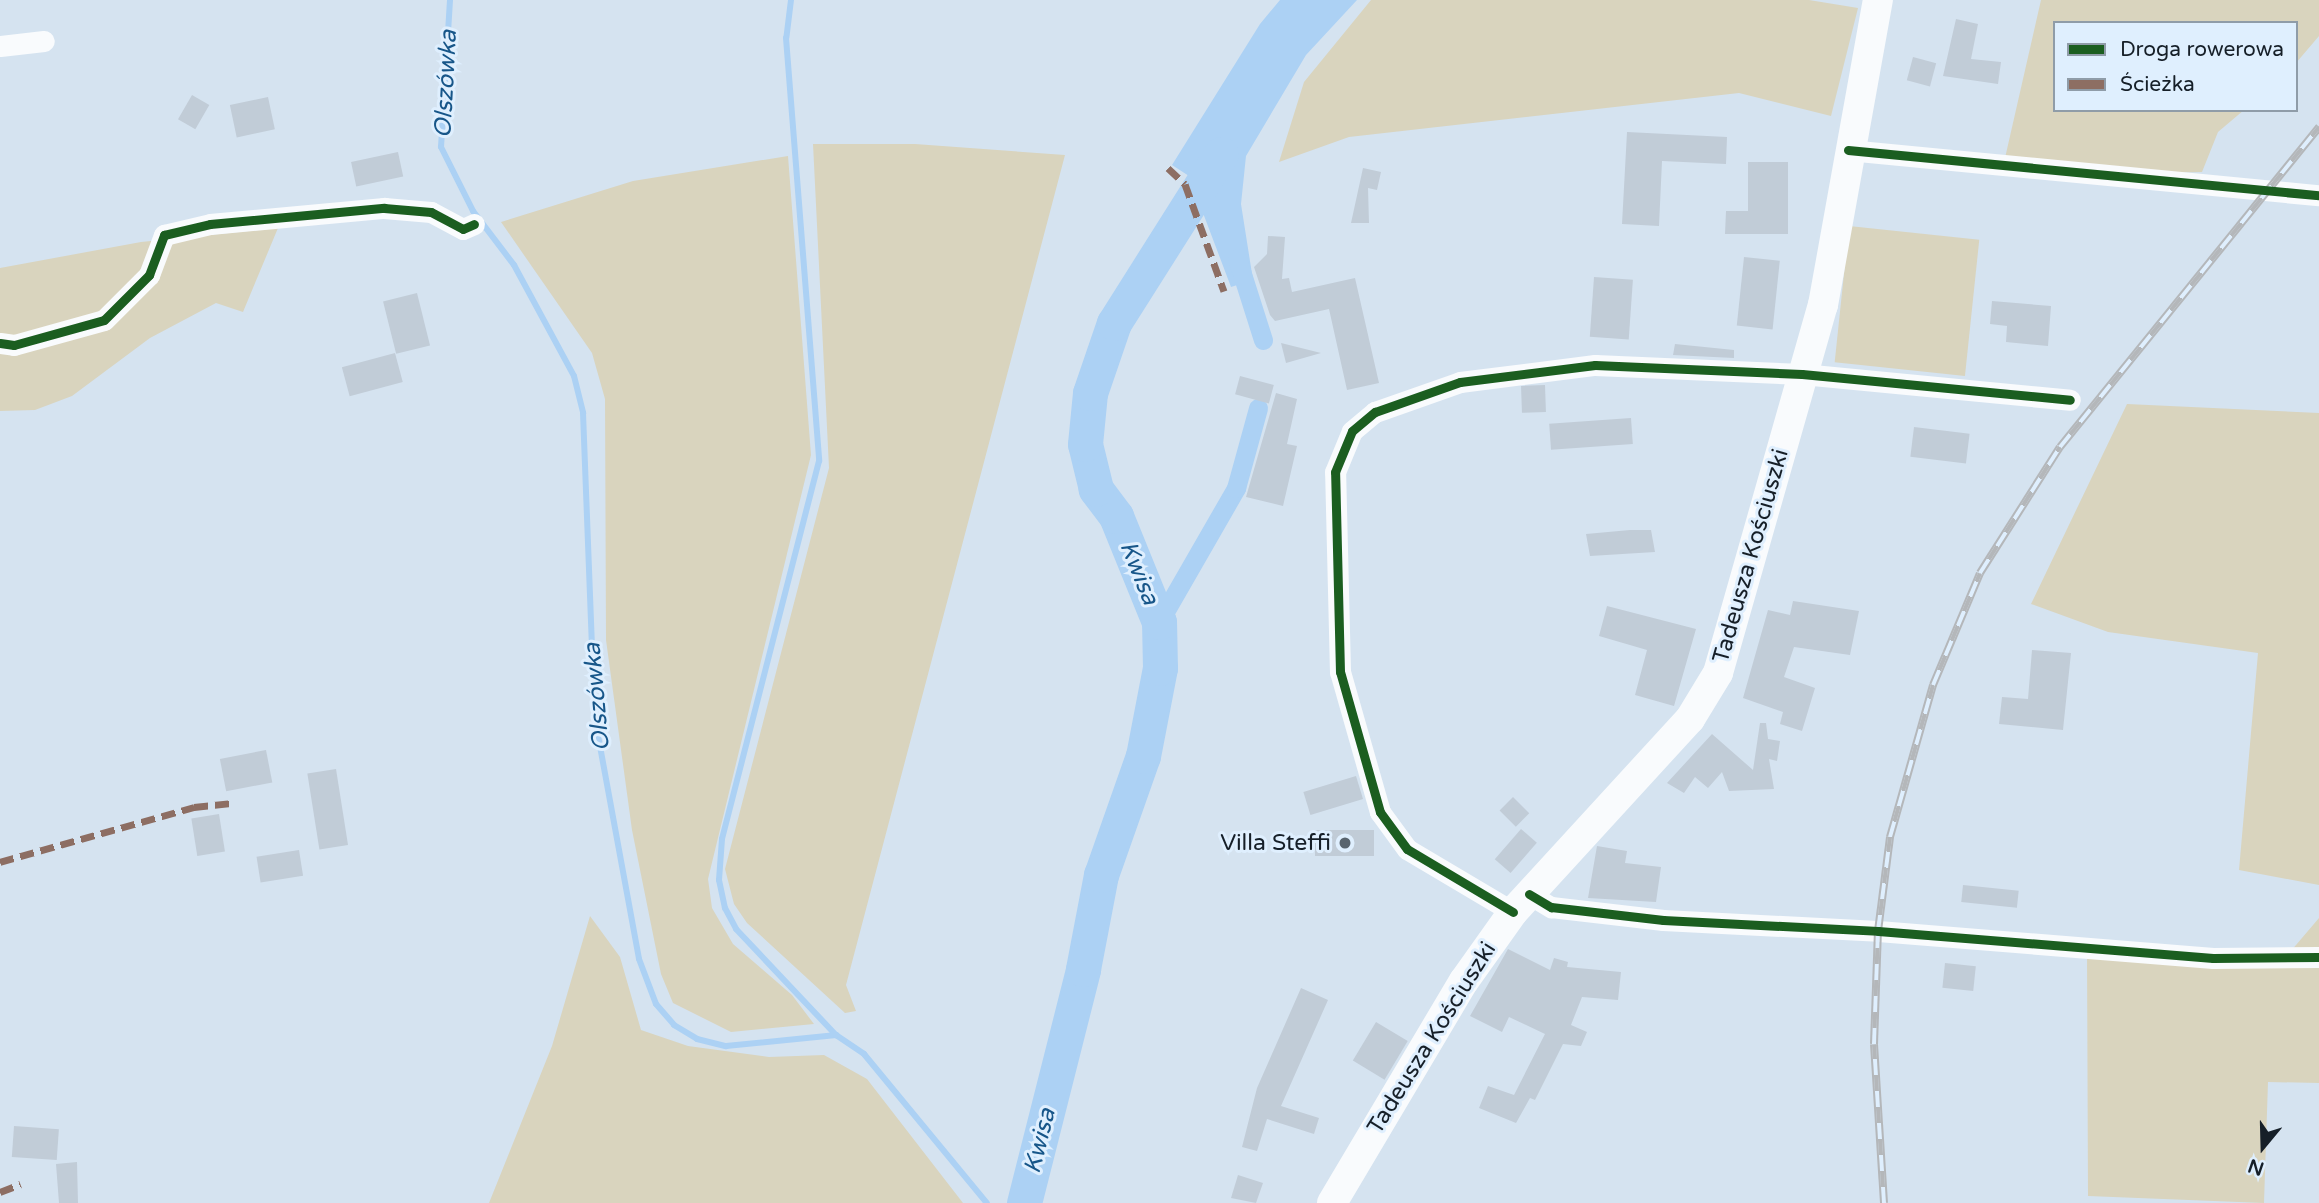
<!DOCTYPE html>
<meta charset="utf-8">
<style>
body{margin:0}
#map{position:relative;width:2319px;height:1203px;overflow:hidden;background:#d5e3f0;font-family:"Varela Round",sans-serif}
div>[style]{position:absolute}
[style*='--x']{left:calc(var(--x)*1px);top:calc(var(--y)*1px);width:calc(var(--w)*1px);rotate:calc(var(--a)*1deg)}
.green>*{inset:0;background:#d9d4be;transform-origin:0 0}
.water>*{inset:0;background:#acd1f4}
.stream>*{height:6px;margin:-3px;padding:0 3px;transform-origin:3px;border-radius:3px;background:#acd1f4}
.canal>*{height:19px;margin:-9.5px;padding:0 9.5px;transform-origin:9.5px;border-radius:9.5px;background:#acd1f4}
.river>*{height:35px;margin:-17.5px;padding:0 17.5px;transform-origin:17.5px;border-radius:17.5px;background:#acd1f4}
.building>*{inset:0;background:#c1ccd7;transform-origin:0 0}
.minor>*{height:21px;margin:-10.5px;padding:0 10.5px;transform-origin:10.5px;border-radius:10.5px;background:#f9fbfd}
.secondary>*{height:30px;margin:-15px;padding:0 15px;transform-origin:15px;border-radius:15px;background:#f9fbfd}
.rail>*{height:8px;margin-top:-4px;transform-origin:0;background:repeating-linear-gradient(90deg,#dfeffe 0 16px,#b4b7ba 0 32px);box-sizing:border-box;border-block:2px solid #b4b7ba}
.quiet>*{height:7px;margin-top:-3.5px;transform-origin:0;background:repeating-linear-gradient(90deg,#8d6e63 0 14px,transparent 0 21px)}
.cycleway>*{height:9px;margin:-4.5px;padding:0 4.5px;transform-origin:4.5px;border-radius:4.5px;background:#1b5e20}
.dots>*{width:19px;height:19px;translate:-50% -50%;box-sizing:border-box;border:4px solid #dfeffe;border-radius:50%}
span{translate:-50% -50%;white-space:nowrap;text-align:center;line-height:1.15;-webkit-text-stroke:6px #dfeffe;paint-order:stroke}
.street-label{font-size:23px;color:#161f28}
.poi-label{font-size:23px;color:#161f28}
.right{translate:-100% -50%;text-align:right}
.water-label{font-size:24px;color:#175689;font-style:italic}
.legend{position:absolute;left:2053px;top:21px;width:245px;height:91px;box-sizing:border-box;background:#dfeffe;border:2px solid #8f9ca8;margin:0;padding:9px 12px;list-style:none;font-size:21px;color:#161f28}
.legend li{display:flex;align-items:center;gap:14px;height:35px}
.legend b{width:35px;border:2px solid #8f9ca8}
.north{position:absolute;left:2228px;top:1112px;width:70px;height:70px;-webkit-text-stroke:5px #dfeffe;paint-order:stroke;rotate:199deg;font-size:19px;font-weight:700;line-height:28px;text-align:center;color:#161f28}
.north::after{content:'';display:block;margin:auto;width:24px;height:32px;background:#161f28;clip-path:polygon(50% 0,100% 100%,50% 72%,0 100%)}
</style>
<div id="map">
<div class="green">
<i style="clip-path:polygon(1371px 0,1809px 0,1858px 8px,1831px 116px,1739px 93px,1349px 137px,1279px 162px,1304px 82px)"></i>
<i style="clip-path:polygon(2041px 0,2319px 0,2319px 36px,2296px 63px,2296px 23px,2055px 23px,2055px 110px,2244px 110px,2218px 132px,2202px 172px,2154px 173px,2005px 158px)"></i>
<i style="clip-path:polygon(813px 144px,915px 144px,1065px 155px,846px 985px,856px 1011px,845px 1013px,747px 923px,734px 904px,725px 869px,829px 468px)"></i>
<i style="clip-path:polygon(788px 156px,811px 455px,708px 879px,712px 908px,733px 944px,792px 995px,814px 1024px,731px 1032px,673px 1003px,661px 974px,632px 830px,606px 640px,605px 399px,592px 353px,501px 222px,633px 181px)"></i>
<i style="left:1849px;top:226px;width:131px;height:137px;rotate:6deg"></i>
<i style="clip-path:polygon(278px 228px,243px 312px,216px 303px,150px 338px,72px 396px,35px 410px,0 411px,0 268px,141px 242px)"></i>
<i style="clip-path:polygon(2127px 404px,2319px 413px,2319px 885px,2239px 870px,2258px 653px,2108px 632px,2031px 604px)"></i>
<i style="clip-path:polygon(590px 916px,620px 957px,641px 1030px,688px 1046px,769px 1057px,824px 1055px,867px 1079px,963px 1203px,489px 1203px,552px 1046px)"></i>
<i style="clip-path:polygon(2319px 918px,2319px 1083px,2268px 1082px,2264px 1203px,2088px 1196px,2087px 949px,2285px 958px)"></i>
</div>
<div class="water">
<i style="clip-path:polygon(1280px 0,1357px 0,1306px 55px,1246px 156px,1241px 204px,1253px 280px,1231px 287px,1189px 176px,1172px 165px,1260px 24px)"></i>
</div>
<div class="stream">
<i style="--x:450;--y:0;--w:147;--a:93.5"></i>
<i style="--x:441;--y:147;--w:72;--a:63.4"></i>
<i style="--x:473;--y:211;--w:68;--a:52.8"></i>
<i style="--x:514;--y:265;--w:126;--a:61.6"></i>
<i style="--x:574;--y:376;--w:38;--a:76"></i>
<i style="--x:583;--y:413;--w:306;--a:87.8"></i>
<i style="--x:595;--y:719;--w:244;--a:79.6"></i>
<i style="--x:639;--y:959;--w:48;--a:69.3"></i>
<i style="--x:656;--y:1004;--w:28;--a:49"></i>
<i style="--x:674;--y:1025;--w:27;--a:31"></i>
<i style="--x:697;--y:1039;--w:30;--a:14"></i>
<i style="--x:726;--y:1046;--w:111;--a:-5.7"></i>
<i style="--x:836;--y:1035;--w:34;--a:34"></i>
<i style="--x:864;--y:1054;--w:193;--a:50.5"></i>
<i style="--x:791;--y:0;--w:38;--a:97"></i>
<i style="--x:786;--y:38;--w:424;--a:85.5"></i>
<i style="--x:819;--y:461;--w:390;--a:104.4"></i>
<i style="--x:722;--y:839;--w:41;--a:94.2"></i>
<i style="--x:719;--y:880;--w:29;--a:78"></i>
<i style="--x:725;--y:908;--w:24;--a:62"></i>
<i style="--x:736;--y:929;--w:146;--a:46.7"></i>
</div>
<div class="canal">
<i style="--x:1237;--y:258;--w:86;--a:72.4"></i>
<i style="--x:1159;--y:622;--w:155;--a:-60.1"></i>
<i style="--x:1236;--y:488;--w:83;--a:-74.6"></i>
</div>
<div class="river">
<i style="--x:1024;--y:1203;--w:241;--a:-75.8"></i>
<i style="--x:1083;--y:969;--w:96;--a:-79.2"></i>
<i style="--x:1101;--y:875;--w:126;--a:-70.6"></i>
<i style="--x:1143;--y:756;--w:90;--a:-79.1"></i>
<i style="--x:1160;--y:668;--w:46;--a:-91.2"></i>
<i style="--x:1159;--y:622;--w:114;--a:-112.1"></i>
<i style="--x:1116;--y:516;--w:34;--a:-127"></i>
<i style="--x:1096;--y:489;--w:46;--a:-103.7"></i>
<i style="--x:1085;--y:444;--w:51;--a:-84.4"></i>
<i style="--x:1090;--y:393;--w:74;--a:-71.1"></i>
<i style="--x:1114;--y:323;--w:200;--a:-57.7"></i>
</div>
<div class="building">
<i style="clip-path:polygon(1956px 19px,1978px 24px,1971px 59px,2001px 62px,1998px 84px,1943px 76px)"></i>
<i style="left:1913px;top:57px;width:24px;height:24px;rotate:15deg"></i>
<i style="left:192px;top:95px;width:20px;height:28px;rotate:30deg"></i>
<i style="left:268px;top:97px;width:33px;height:39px;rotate:78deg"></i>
<i style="clip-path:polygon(1627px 132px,1727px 137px,1726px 164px,1662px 161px,1659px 226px,1622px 224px)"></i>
<i style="left:398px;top:152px;width:25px;height:48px;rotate:78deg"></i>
<i style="clip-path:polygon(1748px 162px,1788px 162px,1788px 234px,1725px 234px,1726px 211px,1748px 211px)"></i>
<i style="clip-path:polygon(1363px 168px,1381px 172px,1377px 190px,1368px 188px,1369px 223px,1351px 223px)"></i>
<i style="clip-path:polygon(1268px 236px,1285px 237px,1282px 279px,1289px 278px,1292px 292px,1355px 278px,1379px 383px,1347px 390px,1329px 309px,1275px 321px,1270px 315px,1254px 267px,1267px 254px)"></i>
<i style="left:1744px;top:257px;width:36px;height:69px;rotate:6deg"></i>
<i style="left:1594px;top:277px;width:39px;height:60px;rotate:4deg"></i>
<i style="left:417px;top:293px;width:54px;height:35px;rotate:76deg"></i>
<i style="clip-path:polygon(1992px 301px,2051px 306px,2048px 346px,2006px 342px,2007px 326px,1990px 324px)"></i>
<i style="clip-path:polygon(1281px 343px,1321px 353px,1286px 363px)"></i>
<i style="clip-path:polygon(1675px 344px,1734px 350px,1734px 358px,1673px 355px)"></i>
<i style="left:395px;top:353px;width:30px;height:55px;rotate:75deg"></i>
<i style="left:1240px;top:376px;width:35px;height:19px;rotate:15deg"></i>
<i style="left:1545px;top:385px;width:27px;height:24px;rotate:88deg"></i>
<i style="clip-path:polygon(1276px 393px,1297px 399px,1287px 444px,1297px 446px,1283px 506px,1246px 497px)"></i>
<i style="left:1631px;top:418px;width:26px;height:82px;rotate:86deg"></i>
<i style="left:1914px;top:427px;width:56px;height:30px;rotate:7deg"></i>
<i style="clip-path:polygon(1630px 530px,1651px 530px,1655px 552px,1590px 556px,1586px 534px)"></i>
<i style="clip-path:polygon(1793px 601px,1859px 611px,1850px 655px,1794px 647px,1784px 677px,1815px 688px,1802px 731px,1780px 724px,1783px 712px,1743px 698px,1768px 610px,1790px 615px)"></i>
<i style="clip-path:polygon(1607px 606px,1696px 629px,1674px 706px,1635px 695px,1647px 650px,1599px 636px)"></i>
<i style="clip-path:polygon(2032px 650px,2071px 653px,2063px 730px,1999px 724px,2002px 697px,2028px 699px)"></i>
<i style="clip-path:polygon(1760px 723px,1766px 723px,1768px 739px,1780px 741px,1777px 761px,1769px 759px,1774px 789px,1729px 791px,1722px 772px,1708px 788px,1695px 777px,1684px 793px,1667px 783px,1712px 734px,1753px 770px)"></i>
<i style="left:266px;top:750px;width:33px;height:47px;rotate:79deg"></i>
<i style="left:336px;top:769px;width:77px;height:29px;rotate:81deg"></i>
<i style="left:1356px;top:776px;width:24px;height:55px;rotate:73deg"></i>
<i style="left:1513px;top:797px;width:23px;height:19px;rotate:45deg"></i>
<i style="left:219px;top:814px;width:38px;height:28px;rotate:81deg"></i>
<i style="left:1521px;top:829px;width:21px;height:40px;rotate:41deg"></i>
<i style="left:1315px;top:830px;width:59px;height:26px"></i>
<i style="clip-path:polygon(1597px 846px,1627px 851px,1625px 863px,1661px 867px,1656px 902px,1588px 898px)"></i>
<i style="left:299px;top:850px;width:26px;height:43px;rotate:81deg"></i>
<i style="left:1963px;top:885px;width:56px;height:17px;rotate:6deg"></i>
<i style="clip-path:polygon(1508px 949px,1550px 970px,1554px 958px,1568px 962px,1567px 967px,1621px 972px,1618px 1000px,1582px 997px,1571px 1025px,1587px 1032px,1581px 1046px,1563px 1044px,1535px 1100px,1530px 1098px,1516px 1123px,1479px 1108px,1488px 1086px,1514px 1095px,1545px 1034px,1509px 1017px,1502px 1032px,1470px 1016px)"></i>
<i style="left:1945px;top:963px;width:31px;height:25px;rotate:6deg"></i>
<i style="clip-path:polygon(1301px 988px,1328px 1000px,1281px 1106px,1319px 1118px,1314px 1134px,1267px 1119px,1257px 1151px,1242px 1147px,1257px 1088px)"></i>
<i style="left:1376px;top:1022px;width:37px;height:45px;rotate:31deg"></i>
<i style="left:14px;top:1126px;width:45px;height:31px;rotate:4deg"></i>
<i style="clip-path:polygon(77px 1162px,78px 1203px,59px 1203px,56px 1164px)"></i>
<i style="clip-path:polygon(1238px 1175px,1263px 1183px,1256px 1203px,1231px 1198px)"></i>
</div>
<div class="minor">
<i style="--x:0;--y:46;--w:44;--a:-6.5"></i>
<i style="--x:1848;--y:150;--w:473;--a:5.5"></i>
<i style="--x:0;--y:343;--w:14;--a:8"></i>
<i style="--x:14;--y:345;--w:93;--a:-15.5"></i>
<i style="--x:104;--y:320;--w:64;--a:-45"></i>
<i style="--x:149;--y:275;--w:43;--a:-69.4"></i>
<i style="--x:164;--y:235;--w:47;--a:-13.4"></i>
<i style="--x:210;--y:224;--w:175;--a:-5.3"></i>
<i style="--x:384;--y:208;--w:47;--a:4.9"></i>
<i style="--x:431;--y:212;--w:36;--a:28"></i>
<i style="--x:463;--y:229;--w:12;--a:-24"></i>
<i style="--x:1529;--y:894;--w:26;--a:31"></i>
<i style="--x:1551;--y:907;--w:113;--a:6.6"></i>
<i style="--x:1663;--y:920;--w:215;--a:2.9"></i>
<i style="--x:1878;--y:931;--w:336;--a:4.6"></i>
<i style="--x:2213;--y:958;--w:106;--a:-0.5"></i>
<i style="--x:1513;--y:912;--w:123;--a:-149.3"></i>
<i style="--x:1407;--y:849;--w:46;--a:-126.1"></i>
<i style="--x:1380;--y:812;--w:146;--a:-105.9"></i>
<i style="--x:1340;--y:672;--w:200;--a:-91.4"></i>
<i style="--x:1335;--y:472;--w:44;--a:-67.5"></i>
<i style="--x:1352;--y:431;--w:30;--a:-40"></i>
<i style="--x:1375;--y:412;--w:90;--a:-19.4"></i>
<i style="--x:1460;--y:382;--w:136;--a:-7.2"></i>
<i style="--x:1595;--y:365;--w:207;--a:2.5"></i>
<i style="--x:1802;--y:374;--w:269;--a:5.5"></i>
</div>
<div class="secondary">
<i style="--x:1332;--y:1203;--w:258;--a:-59.3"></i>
<i style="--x:1464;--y:981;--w:85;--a:-54.6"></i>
<i style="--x:1513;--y:912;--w:262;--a:-47.5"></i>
<i style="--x:1690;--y:719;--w:54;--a:-58.7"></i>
<i style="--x:1718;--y:673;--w:383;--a:-74.1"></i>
<i style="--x:1823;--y:305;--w:310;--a:-79.8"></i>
</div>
<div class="rail">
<i style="--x:1884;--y:1203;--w:159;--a:-93.6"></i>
<i style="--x:1874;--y:1044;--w:113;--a:-88"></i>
<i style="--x:1878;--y:931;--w:95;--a:-82.7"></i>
<i style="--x:1890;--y:837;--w:158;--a:-74.2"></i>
<i style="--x:1933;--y:685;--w:121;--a:-67.2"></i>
<i style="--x:1980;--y:573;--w:149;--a:-57.6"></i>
<i style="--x:2060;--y:447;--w:412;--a:-51"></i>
</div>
<div class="quiet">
<i style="--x:1168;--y:168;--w:23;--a:43"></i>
<i style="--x:1185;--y:184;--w:114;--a:70"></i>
<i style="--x:0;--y:862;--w:202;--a:-15.8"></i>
<i style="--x:194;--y:807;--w:37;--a:-6"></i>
<i style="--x:0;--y:1192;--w:22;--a:-21"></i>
</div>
<div class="cycleway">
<i style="--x:1848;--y:150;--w:473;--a:5.5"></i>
<i style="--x:0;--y:343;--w:14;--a:8"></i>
<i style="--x:14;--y:345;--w:93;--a:-15.5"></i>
<i style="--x:104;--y:320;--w:64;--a:-45"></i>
<i style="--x:149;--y:275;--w:43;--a:-69.4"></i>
<i style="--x:164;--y:235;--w:47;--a:-13.4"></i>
<i style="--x:210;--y:224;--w:175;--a:-5.3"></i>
<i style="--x:384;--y:208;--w:47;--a:4.9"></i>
<i style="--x:431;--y:212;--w:36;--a:28"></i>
<i style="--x:463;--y:229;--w:12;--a:-24"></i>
<i style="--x:1529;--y:894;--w:26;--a:31"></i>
<i style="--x:1551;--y:907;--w:113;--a:6.6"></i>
<i style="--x:1663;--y:920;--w:215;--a:2.9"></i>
<i style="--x:1878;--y:931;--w:336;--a:4.6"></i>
<i style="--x:2213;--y:958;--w:106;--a:-0.5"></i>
<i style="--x:1513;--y:912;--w:123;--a:-149.3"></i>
<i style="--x:1407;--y:849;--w:46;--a:-126.1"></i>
<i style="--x:1380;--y:812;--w:146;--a:-105.9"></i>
<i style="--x:1340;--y:672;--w:200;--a:-91.4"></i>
<i style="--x:1335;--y:472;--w:44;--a:-67.5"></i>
<i style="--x:1352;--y:431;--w:30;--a:-40"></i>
<i style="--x:1375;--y:412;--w:90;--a:-19.4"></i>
<i style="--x:1460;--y:382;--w:136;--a:-7.2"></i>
<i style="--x:1595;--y:365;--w:207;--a:2.5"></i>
<i style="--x:1802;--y:374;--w:269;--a:5.5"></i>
</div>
<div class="dots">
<i style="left:1345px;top:843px;background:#59646e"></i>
</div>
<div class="street-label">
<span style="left:1751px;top:556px;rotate:-74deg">Tadeusza Kościuszki</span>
<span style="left:1432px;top:1038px;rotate:-58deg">Tadeusza Kościuszki</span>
</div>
<div class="poi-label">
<span class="right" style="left:1331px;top:843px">Villa Steffi</span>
</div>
<div class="water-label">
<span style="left:446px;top:84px;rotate:-87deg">Olszówka</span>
<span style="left:1139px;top:573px;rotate:68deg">Kwisa</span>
<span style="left:597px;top:697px;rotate:-95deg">Olszówka</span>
<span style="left:1040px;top:1141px;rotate:-76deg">Kwisa</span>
</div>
<ul class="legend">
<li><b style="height:9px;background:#1b5e20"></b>Droga rowerowa</li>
<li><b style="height:9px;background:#8d6e63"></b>Ścieżka</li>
</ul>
<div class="north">N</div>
</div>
